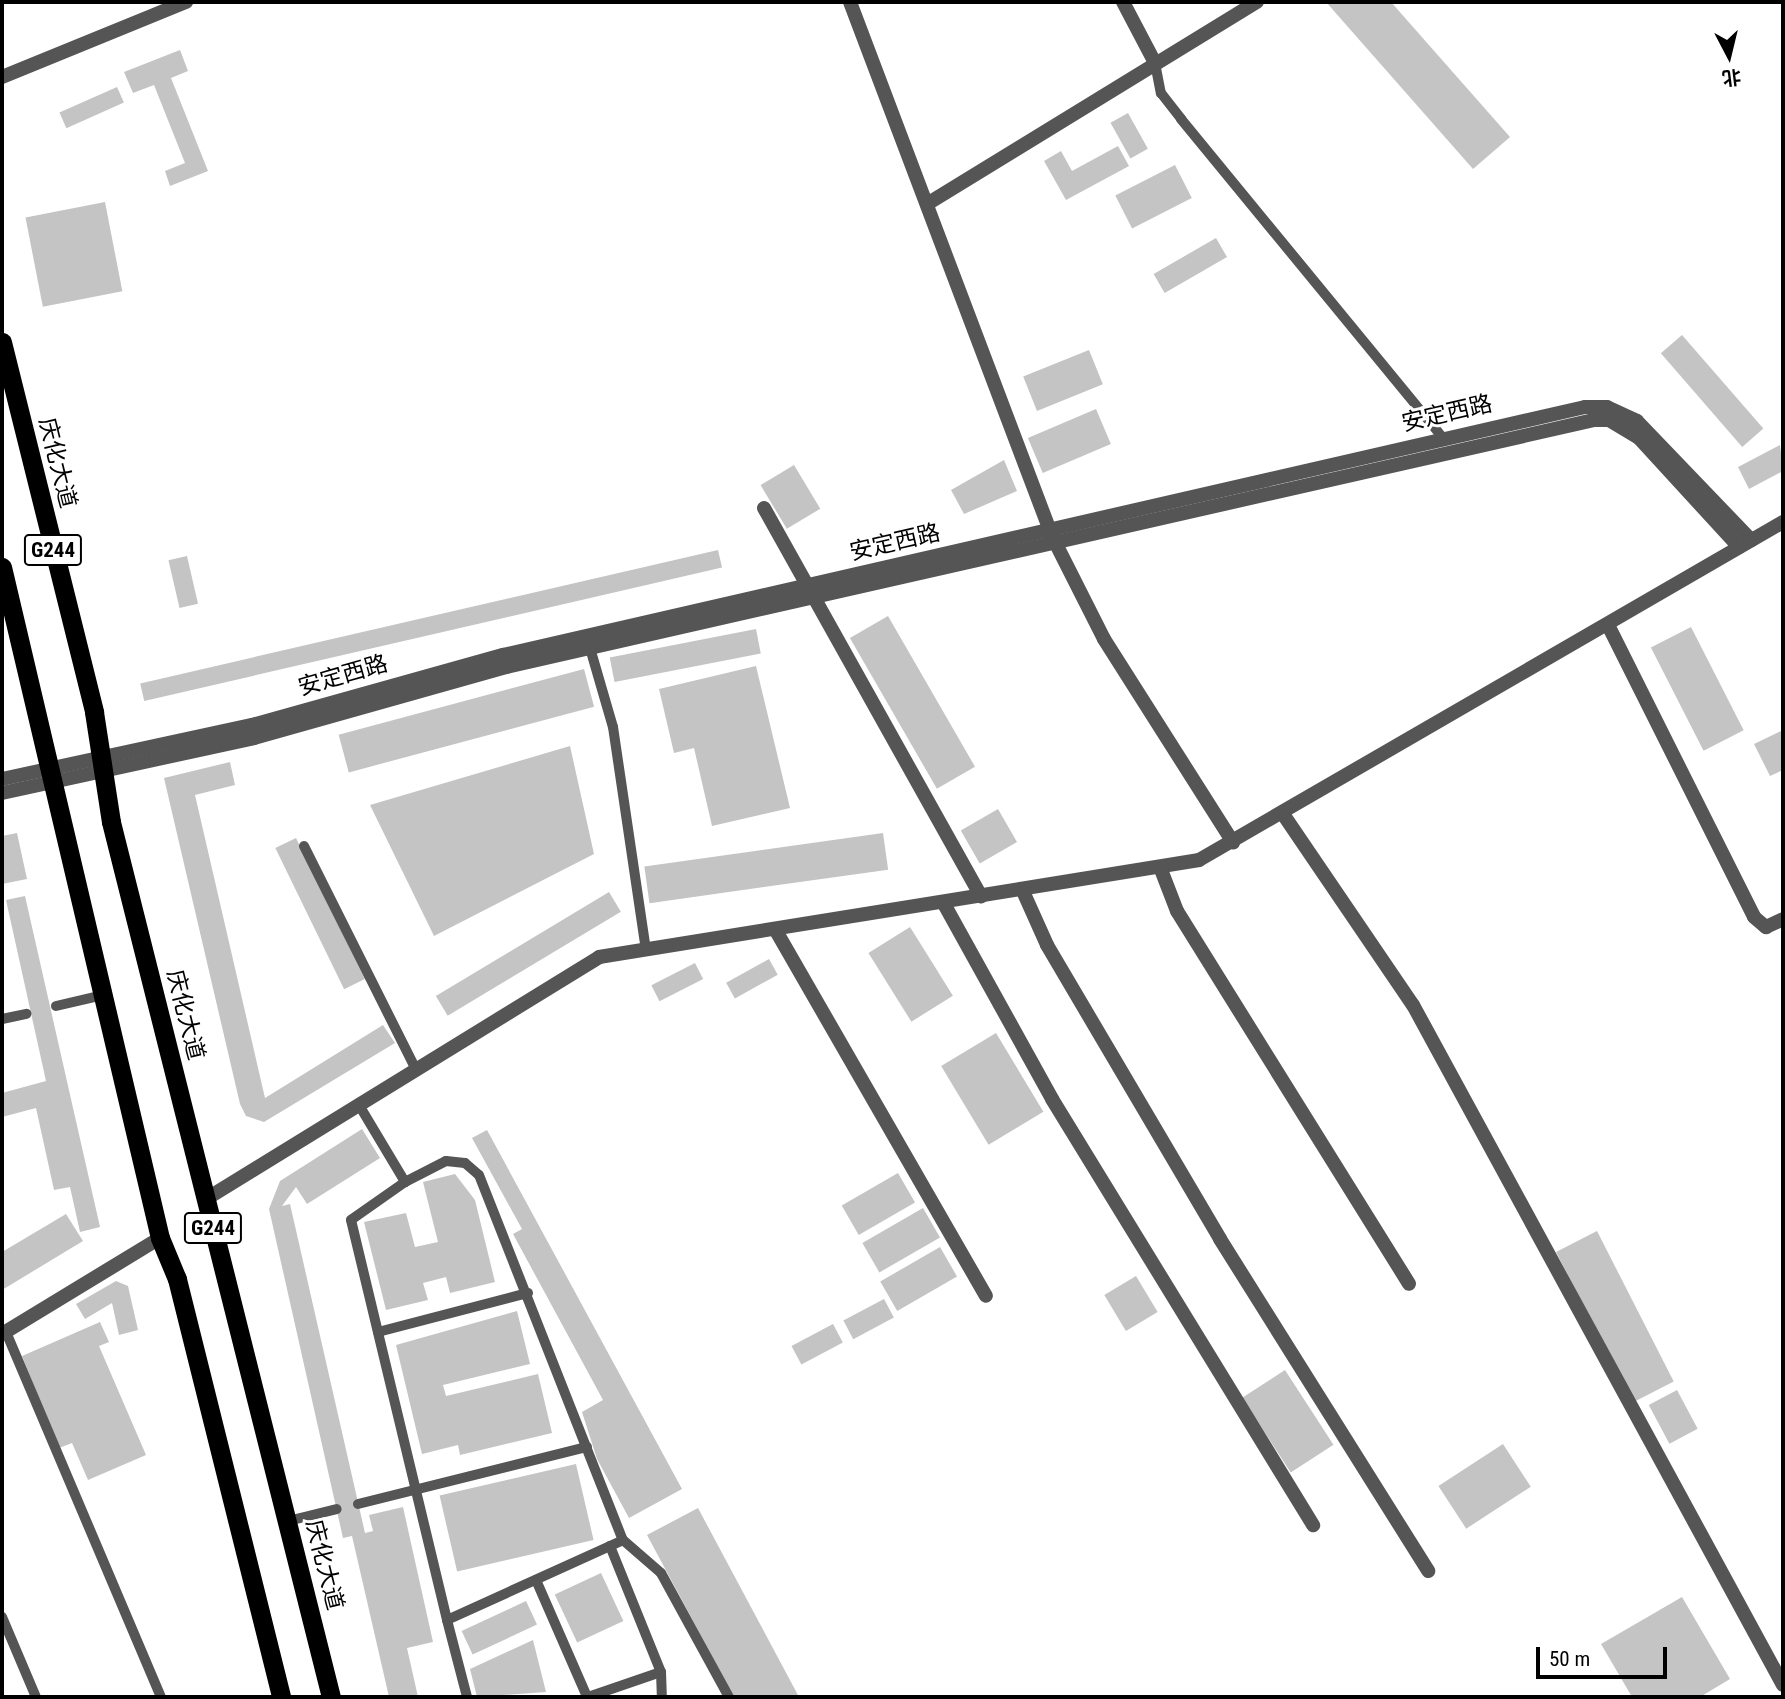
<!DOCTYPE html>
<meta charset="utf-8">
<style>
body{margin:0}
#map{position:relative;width:1785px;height:1699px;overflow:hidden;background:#fff;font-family:"Roboto Condensed","Noto Sans SC",sans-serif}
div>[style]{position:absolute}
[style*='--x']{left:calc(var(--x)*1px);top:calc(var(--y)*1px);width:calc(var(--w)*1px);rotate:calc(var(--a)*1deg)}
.building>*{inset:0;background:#c4c4c4;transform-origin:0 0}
.service>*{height:10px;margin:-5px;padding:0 5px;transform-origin:5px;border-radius:5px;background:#555}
.minor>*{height:14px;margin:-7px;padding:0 7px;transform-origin:7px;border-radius:7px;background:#555}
.tertiary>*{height:14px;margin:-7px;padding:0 7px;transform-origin:7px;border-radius:7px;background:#555}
.trunk>*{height:19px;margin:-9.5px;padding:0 9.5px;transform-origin:9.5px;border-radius:9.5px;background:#000}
span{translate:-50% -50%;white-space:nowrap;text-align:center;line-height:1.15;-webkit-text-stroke:6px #fff;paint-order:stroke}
.shield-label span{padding:2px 5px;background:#fff;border:2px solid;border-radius:5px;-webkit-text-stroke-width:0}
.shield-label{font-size:21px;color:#000;font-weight:700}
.street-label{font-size:23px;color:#000}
.frame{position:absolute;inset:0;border:4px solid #000;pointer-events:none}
.north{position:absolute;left:1694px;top:21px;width:70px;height:70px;-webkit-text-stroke:5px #fff;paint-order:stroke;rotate:173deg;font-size:19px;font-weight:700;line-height:28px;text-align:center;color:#000}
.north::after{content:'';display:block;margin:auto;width:24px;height:32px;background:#000;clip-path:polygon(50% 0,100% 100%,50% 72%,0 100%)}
.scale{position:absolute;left:1536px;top:1647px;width:131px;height:32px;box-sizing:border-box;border:4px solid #000;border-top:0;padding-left:9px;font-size:21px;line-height:24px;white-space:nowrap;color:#000;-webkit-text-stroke:5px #fff;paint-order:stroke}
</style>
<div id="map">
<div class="building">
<i style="clip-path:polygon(1326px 2px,1391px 2px,1510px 137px,1473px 169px)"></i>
<i style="clip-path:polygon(180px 50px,188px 71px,171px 78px,208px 171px,170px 186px,165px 171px,185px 163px,154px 85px,133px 93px,124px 72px)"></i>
<i style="left:117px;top:87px;width:17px;height:63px;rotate:66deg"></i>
<i style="left:1128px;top:113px;width:41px;height:20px;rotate:61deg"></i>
<i style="clip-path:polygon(1118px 146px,1129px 166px,1066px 200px,1044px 161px,1061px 151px,1072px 171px)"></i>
<i style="left:1175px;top:165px;width:37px;height:67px;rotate:63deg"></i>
<i style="left:105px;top:202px;width:91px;height:81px;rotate:79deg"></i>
<i style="left:1216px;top:238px;width:22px;height:72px;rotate:60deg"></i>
<i style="left:1682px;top:335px;width:124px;height:28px;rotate:49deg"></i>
<i style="left:1089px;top:350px;width:37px;height:71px;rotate:68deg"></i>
<i style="left:1096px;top:409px;width:38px;height:74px;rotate:67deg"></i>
<i style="clip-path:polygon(1780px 445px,1783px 471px,1749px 489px,1738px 467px)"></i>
<i style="clip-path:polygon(1004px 460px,1017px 491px,964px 514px,951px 490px)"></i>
<i style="left:794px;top:465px;width:51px;height:39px;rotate:59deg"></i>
<i style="left:718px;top:550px;width:18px;height:593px;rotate:77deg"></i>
<i style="left:187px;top:556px;width:49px;height:19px;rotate:77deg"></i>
<i style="left:888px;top:616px;width:174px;height:44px;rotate:60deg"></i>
<i style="left:1691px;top:627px;width:116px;height:45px;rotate:63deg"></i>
<i style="left:756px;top:629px;width:25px;height:149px;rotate:79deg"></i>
<i style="clip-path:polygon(756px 666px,790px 808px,712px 826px,694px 748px,674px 753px,659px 689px)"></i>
<i style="left:584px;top:669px;width:39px;height:254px;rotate:75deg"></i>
<i style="clip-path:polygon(1783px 730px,1783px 770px,1770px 776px,1754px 744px)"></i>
<i style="clip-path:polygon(570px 746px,594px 854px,434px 936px,370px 805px)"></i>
<i style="clip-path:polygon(230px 762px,235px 785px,195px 795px,265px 1098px,383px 1025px,395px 1043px,264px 1122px,246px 1116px,240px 1104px,164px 778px)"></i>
<i style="left:998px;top:809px;width:38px;height:43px;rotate:60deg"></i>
<i style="clip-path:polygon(17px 833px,27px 879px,2px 884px,2px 836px)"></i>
<i style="left:883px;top:833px;width:37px;height:241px;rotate:82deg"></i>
<i style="left:296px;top:838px;width:157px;height:23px;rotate:64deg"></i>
<i style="left:609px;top:892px;width:23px;height:202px;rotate:59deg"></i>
<i style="clip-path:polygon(25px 896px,100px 1227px,80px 1232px,70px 1187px,54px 1190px,36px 1108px,2px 1117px,2px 1093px,46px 1081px,6px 900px)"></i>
<i style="left:910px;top:927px;width:81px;height:49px;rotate:58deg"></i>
<i style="left:769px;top:959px;width:18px;height:49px;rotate:61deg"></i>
<i style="left:695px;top:963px;width:18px;height:49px;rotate:63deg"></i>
<i style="left:996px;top:1033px;width:92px;height:64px;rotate:59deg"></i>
<i style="clip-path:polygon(362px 1129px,380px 1158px,307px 1204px,296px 1187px,282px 1206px,290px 1204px,365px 1533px,373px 1531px,369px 1515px,403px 1507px,433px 1642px,407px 1648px,418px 1697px,389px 1697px,352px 1536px,343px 1538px,269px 1209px,280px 1181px)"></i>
<i style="clip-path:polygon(487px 1130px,682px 1489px,629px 1518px,597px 1459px,582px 1412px,603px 1400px,513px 1234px,522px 1229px,472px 1138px)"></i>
<i style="left:898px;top:1173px;width:34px;height:65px;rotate:60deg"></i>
<i style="clip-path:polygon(455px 1174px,475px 1200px,495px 1282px,450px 1293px,446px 1277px,423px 1283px,428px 1300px,386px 1310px,364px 1222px,406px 1213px,415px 1247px,438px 1242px,423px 1182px)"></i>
<i style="left:923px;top:1208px;width:34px;height:70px;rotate:60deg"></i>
<i style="clip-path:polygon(66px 1214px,83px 1241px,2px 1290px,2px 1252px)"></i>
<i style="left:1597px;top:1231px;width:169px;height:46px;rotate:63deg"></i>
<i style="left:940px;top:1247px;width:34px;height:69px;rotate:60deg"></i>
<i style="left:1136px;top:1276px;width:42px;height:37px;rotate:59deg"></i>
<i style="clip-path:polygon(116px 1281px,128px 1286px,138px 1330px,119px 1335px,112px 1303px,85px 1319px,76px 1304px)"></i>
<i style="left:884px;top:1299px;width:21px;height:46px;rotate:62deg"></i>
<i style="clip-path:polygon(517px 1311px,530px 1364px,443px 1385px,446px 1396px,538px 1374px,552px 1433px,460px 1455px,458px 1445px,422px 1454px,396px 1345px)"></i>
<i style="clip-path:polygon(100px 1322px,109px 1342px,99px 1346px,146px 1455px,88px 1480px,72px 1443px,59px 1448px,22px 1356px)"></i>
<i style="left:833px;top:1324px;width:21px;height:47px;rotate:62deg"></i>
<i style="left:1285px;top:1370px;width:89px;height:51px;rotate:57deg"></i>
<i style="left:1677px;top:1390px;width:44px;height:32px;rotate:62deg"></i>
<i style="left:1503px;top:1444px;width:51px;height:77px;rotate:57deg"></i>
<i style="left:576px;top:1464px;width:78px;height:140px;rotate:77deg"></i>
<i style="clip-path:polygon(698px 1508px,799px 1697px,734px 1697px,647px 1535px)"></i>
<i style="left:601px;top:1573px;width:53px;height:51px;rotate:65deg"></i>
<i style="clip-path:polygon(1682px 1597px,1730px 1679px,1700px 1697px,1632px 1697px,1601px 1644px)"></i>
<i style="left:526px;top:1601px;width:26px;height:71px;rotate:65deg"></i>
<i style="clip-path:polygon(533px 1640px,546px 1692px,477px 1697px,470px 1669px)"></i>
</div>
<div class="service">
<i style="--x:1155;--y:63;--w:31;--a:79"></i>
<i style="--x:1161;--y:93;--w:33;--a:52"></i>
<i style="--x:1181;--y:119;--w:413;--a:50.6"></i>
<i style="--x:590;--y:648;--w:82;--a:73.8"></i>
<i style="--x:613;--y:727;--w:225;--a:81.6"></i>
<i style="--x:304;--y:846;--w:250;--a:63.4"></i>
<i style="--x:56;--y:1006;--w:48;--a:-13.2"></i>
<i style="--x:2;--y:1019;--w:25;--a:-12"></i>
<i style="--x:359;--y:1105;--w:90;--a:59.1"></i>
<i style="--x:405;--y:1182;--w:66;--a:144.9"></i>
<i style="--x:351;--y:1220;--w:411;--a:76.5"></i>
<i style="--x:447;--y:1620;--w:193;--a:-24.4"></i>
<i style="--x:405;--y:1182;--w:46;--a:-27.1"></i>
<i style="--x:446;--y:1161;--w:19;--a:6"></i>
<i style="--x:465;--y:1163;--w:18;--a:41"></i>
<i style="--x:479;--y:1175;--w:392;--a:68.5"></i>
<i style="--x:623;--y:1540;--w:50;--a:41"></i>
<i style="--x:661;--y:1573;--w:141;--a:61.3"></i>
<i style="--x:6;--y:1332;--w:397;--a:67"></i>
<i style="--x:378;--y:1332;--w:155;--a:-14.6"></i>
<i style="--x:358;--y:1504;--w:236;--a:-14"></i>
<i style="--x:288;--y:1521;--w:50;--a:-13.8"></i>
<i style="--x:610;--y:1546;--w:136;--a:68"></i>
<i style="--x:661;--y:1672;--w:25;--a:88"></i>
<i style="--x:536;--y:1580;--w:128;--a:66.4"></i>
<i style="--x:2;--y:1617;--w:87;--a:67"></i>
<i style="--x:447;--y:1620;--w:80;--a:75.4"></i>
<i style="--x:588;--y:1697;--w:77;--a:-18.9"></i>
</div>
<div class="minor">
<i style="--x:850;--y:2;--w:571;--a:69.28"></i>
<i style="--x:1052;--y:536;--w:115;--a:63.2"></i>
<i style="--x:1104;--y:639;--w:241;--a:57.6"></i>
<i style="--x:1123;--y:2;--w:69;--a:62.3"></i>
<i style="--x:2;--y:77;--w:199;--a:-22.2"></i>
<i style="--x:927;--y:204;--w:387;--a:-31.5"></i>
<i style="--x:764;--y:508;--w:445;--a:60.8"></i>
<i style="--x:1608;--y:625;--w:326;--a:63.4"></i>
<i style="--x:1754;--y:917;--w:16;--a:40"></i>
<i style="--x:1766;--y:927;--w:19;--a:-25"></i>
<i style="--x:1283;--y:814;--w:231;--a:55.8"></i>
<i style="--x:1413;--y:1005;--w:774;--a:61.45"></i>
<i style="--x:1160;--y:867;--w:47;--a:68.9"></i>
<i style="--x:1177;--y:911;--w:439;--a:58.1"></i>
<i style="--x:1022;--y:889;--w:61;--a:65.9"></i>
<i style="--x:1047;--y:945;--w:341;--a:59.5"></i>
<i style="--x:1220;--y:1239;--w:392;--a:57.9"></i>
<i style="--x:943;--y:902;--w:225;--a:61"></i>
<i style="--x:1052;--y:1099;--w:500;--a:58.5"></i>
<i style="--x:775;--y:929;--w:423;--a:60.1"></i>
<i style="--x:2;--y:1334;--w:185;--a:-31.3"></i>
</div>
<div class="tertiary">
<i style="--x:2;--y:779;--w:256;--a:-12.2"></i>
<i style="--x:252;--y:725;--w:261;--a:-15.6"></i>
<i style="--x:503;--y:655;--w:1110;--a:-12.91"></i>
<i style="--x:1585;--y:407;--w:22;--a:0"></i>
<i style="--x:1607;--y:407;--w:33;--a:25"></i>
<i style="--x:1637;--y:421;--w:165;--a:46.2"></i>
<i style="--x:2;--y:793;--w:258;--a:-12.3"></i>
<i style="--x:254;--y:738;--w:262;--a:-15.7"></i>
<i style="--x:506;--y:667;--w:1116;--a:-12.79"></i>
<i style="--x:1594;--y:420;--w:15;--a:0"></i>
<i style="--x:1609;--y:420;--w:35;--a:31"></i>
<i style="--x:1639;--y:438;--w:148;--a:47.5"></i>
<i style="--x:206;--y:1199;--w:462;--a:-31.6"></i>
<i style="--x:599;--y:957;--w:608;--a:-9.18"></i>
<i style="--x:1199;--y:860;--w:675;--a:-30.06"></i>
</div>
<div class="trunk">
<i style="--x:2;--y:342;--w:381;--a:76"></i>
<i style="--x:94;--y:712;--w:111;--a:81.2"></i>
<i style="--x:111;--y:822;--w:902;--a:75.89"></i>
<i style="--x:2;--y:567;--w:689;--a:76.75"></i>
<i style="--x:160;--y:1238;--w:44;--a:67.5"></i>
<i style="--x:177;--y:1279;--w:431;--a:76"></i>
</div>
<div class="shield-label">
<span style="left:53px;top:550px">G244</span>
<span style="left:213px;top:1228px">G244</span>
</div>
<div class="street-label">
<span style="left:1447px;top:414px;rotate:-13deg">安定西路</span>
<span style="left:57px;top:463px;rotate:76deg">庆化大道</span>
<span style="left:895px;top:543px;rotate:-13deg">安定西路</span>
<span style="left:343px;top:676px;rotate:-16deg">安定西路</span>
<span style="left:185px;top:1015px;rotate:76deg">庆化大道</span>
<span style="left:324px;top:1565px;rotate:76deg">庆化大道</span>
</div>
<div class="frame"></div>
<div class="north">北</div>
<div class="scale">50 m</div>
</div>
